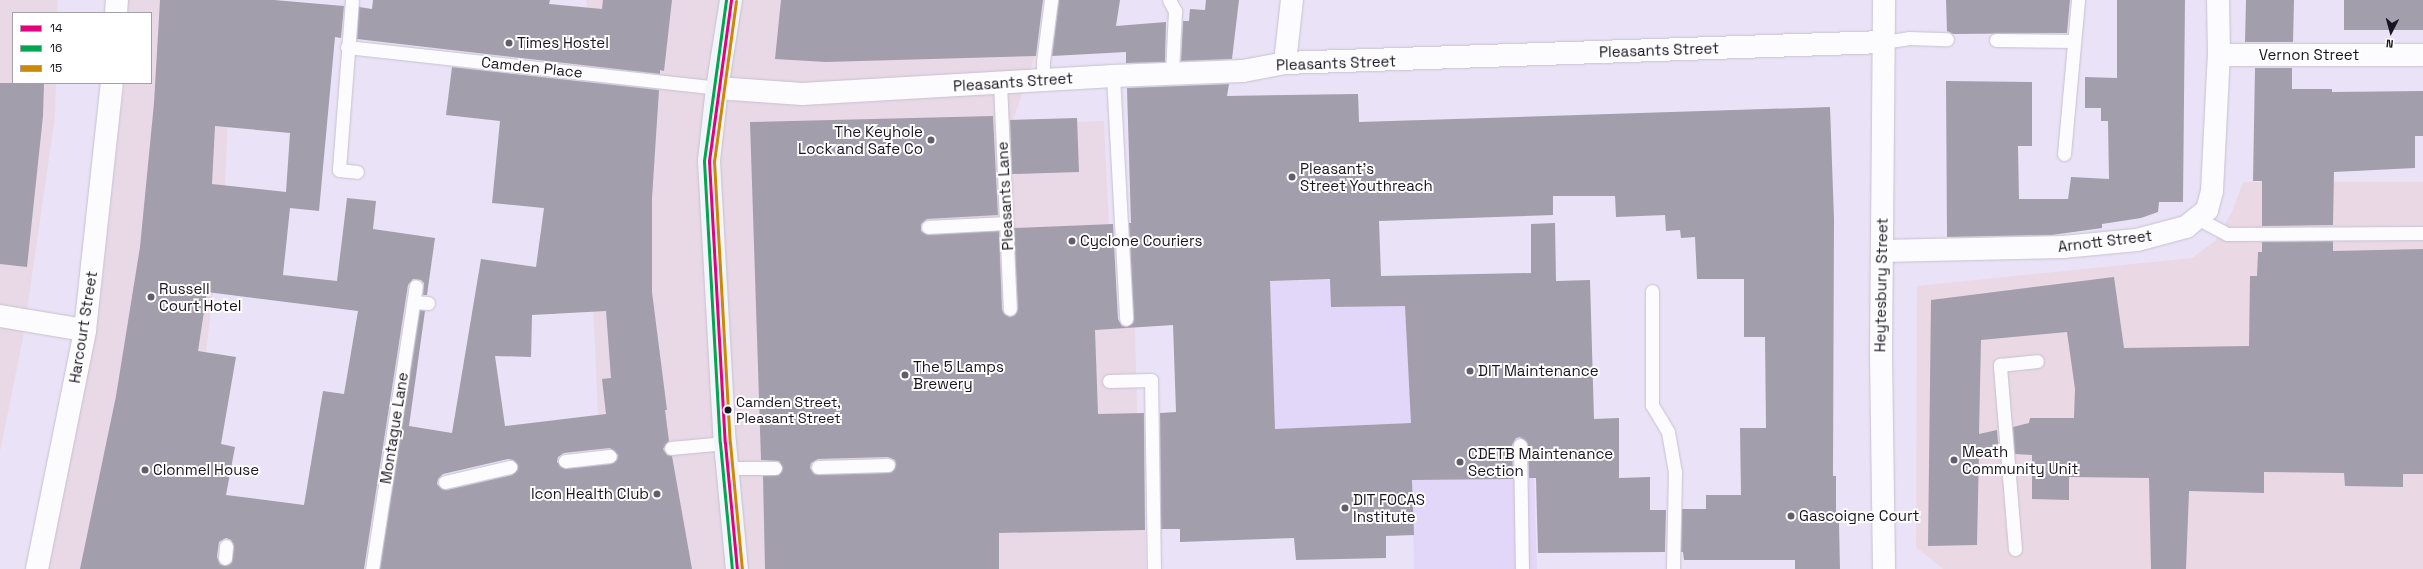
<!DOCTYPE html>
<html>
<head>
<meta charset="utf-8">
<style>
  body { margin:0 }
  #map { position:relative; width:2423px; height:569px; overflow:hidden; background:#eae3f7; font-family:"Space Grotesk",sans-serif }
  div>[style] { position:absolute }
  .commercial>* { inset:0; background:#e9d9e7 }
  .built>* { inset:0; background:#e2d7f8 }
  .medical>* { inset:0; background:#ead9e5 }
  .building>* { inset:0; background:#a29eac }
  .roads { filter:drop-shadow(0 0 1px #c6c1d1) drop-shadow(0 0 1px #c6c1d1) }
  .service>* { height:13px; margin:-6.5px; padding:0 6.5px; transform-origin:6.5px; border-radius:6.5px; background:#fcfbfe }
  .minor>* { height:22px; margin:-11px; padding:0 11px; transform-origin:11px; border-radius:11px; background:#fcfbfe }
  .tertiary>* { height:22px; margin:-11px; padding:0 11px; transform-origin:11px; border-radius:11px; background:#fcfbfe }
  .secondary>* { height:22px; margin:-11px; padding:0 11px; transform-origin:11px; border-radius:11px; background:#f2f6fa }
  .bus-1>* { height:3px; margin:-1.5px; padding:0 1.5px; transform-origin:1.5px; border-radius:1.5px; background:#e5007d }
  .bus-2>* { height:3px; margin:-1.5px; padding:0 1.5px; transform-origin:1.5px; border-radius:1.5px; background:#00a651 }
  .bus-3>* { height:3px; margin:-1.5px; padding:0 1.5px; transform-origin:1.5px; border-radius:1.5px; background:#ca8906 }
  .dots>* { width:11px; height:11px; translate:-50% -50%; box-sizing:border-box; border:2px solid #fff; border-radius:50% }
  span { translate:-50% -50%; white-space:nowrap; text-align:center; line-height:1.15; -webkit-text-stroke:4px #fff; paint-order:stroke }
  .bus-label { font-size:14px; color:#181420 }
  .left { translate:0 -50%; text-align:left }
  .poi-label { font-size:15px; color:#181420 }
  .right { translate:-100% -50%; text-align:right }
  .street-label { font-size:15px; color:#181420 }
  .legend { position:absolute; left:12px; top:12px; width:140px; height:72px; box-sizing:border-box; background:#fff; border:1px solid #a3a1a6; margin:0; padding:5px 7px; list-style:none; font-size:12px; color:#181420 }
  .legend li { display:flex; align-items:center; gap:8px; height:20px }
  .legend b { width:20px; border:1px solid #a3a1a6 }
  .north { position:absolute; left:2371px; top:12px; width:40px; height:40px; -webkit-text-stroke:3px #fff; paint-order:stroke; rotate:186deg; font-size:11px; font-weight:700; line-height:16px; text-align:center; color:#181420 }
  .north::after { content:''; display:block; margin:auto; width:14px; height:18px; background:#181420; clip-path:polygon(50% 0,100% 100%,50% 72%,0 100%) }
</style>
</head>
<body>
<div id="map">
  <div class="commercial">
    <div style="clip-path:polygon(0 0,58px 0,57px 13px,13px 13px,13px 83px,56px 83px,55px 117px,23px 338px,0 452px)"></div>
    <div style="clip-path:polygon(127px 0,233px 0,225px 186px,197px 433px,175px 553px,359px 565px,358px 569px,47px 569px,98px 318px,124px 83px,151px 83px,151px 13px,126px 13px)"></div>
    <div style="clip-path:polygon(586px 0,1043px 0,1035px 56px,1013px 121px,1077px 118px,1078px 122px,1104px 121px,1114px 327px,1135px 327px,1127px 94px,1221px 96px,1358px 94px,1365px 278px,1228px 283px,1229px 322px,1135px 327px,1140px 529px,1145px 530px,1146px 569px,605px 569px,582px 63px,535px 2px,587px 8px)"></div>
  </div>
  <div class="built">
    <div style="clip-path:polygon(1528px 273px,1537px 569px,1414px 569px,1411px 423px,1275px 429px,1227px 283px)"></div>
  </div>
  <div class="medical">
    <div style="clip-path:polygon(2243px 182px,2423px 182px,2423px 569px,1943px 569px,1916px 547px,1917px 286px,2192px 258px,2215px 241px,2232px 212px)"></div>
  </div>
  <div class="building">
    <div style="clip-path:polygon(evenodd,160px 0,274px 0,344px 6px,341px 38px,335px 37px,319px 211px,290px 208px,283px 275px,337px 281px,347px 198px,376px 201px,373px 229px,435px 238px,427px 295px,423px 295px,424px 283px,421px 280px,413px 279px,408px 285px,364px 569px,80px 569px,116px 396px,140px 247px,154px 103px,160px 0,215px 126px,290px 133px,286px 192px,212px 184px,215px 126px,160px 0,207px 292px,358px 311px,344px 394px,323px 391px,304px 505px,226px 495px,235px 447px,221px 444px,236px 357px,198px 351px,207px 292px,160px 0,226px 538px,231px 540px,234px 547px,232px 562px,225px 566px,220px 564px,217px 557px,219px 542px,226px 538px)"></div>
    <div style="clip-path:polygon(373px 0,550px 0,549px 4px,602px 9px,603px 0,672px 0,664px 71px,660px 70px,660px 74px,357px 39px,359px 7px,372px 9px)"></div>
    <div style="clip-path:polygon(781px 0,1043px 0,1036px 56px,826px 62px,775px 59px)"></div>
    <div style="clip-path:polygon(1059px 0,1120px 0,1116px 26px,1166px 22px,1165px 62px,1126px 63px,1126px 52px,1052px 56px)"></div>
    <div style="clip-path:polygon(1206px 0,1239px 0,1232px 59px,1181px 61px,1183px 21px,1189px 21px,1190px 9px,1205px 10px)"></div>
    <div style="clip-path:polygon(1946px 0,2070px 0,2067px 33px,1953px 34px,1947px 31px)"></div>
    <div style="clip-path:polygon(2117px 0,2185px 0,2183px 202px,2159px 202px,2158px 212px,2141px 218px,2102px 224px,2102px 228px,2052px 235px,1947px 237px,1946px 81px,2032px 82px,2032px 146px,2018px 146px,2019px 199px,2068px 199px,2071px 177px,2109px 179px,2108px 121px,2101px 121px,2101px 108px,2085px 108px,2085px 77px,2117px 78px)"></div>
    <div style="clip-path:polygon(2246px 0,2294px 0,2293px 42px,2245px 42px)"></div>
    <div style="clip-path:polygon(2344px 0,2423px 0,2423px 30px,2344px 30px)"></div>
    <div style="clip-path:polygon(evenodd,452px 67px,659px 90px,652px 198px,652px 292px,667px 410px,665px 410px,669px 441px,663px 449px,667px 455px,672px 456px,692px 569px,380px 569px,420px 310px,425px 311px,409px 426px,452px 433px,481px 259px,536px 267px,544px 208px,492px 203px,500px 121px,446px 115px,452px 67px,606px 311px,611px 378px,602px 379px,606px 414px,505px 426px,495px 356px,531px 357px,532px 315px,606px 311px,452px 67px,610px 448px,618px 455px,617px 460px,611px 464px,565px 469px,557px 462px,558px 457px,564px 453px,610px 448px,452px 67px,508px 459px,513px 460px,518px 465px,517px 470px,512px 475px,447px 490px,442px 489px,437px 484px,438px 479px,443px 474px,508px 459px)"></div>
    <div style="clip-path:polygon(2255px 68px,2292px 68px,2292px 89px,2332px 89px,2332px 92px,2423px 91px,2423px 136px,2415px 136px,2415px 168px,2334px 172px,2333px 225px,2262px 226px,2262px 181px,2253px 181px)"></div>
    <div style="clip-path:polygon(0 83px,44px 83px,43px 116px,27px 267px,0 264px)"></div>
    <div style="clip-path:polygon(evenodd,1229px 84px,1227px 96px,1358px 94px,1359px 122px,1830px 107px,1834px 219px,1833px 476px,1836px 476px,1836px 523px,1839px 523px,1840px 569px,1795px 569px,1795px 560px,1684px 560px,1683px 552px,1681px 552px,1682px 509px,1706px 509px,1706px 495px,1741px 495px,1740px 428px,1766px 428px,1765px 337px,1744px 337px,1744px 279px,1697px 279px,1695px 237px,1681px 238px,1680px 230px,1666px 231px,1665px 215px,1616px 217px,1615px 196px,1553px 196px,1553px 215px,1379px 221px,1381px 276px,1531px 273px,1531px 224px,1555px 223px,1556px 281px,1590px 280px,1594px 419px,1619px 418px,1619px 478px,1650px 477px,1650px 510px,1666px 510px,1665px 552px,1538px 553px,1536px 478px,1529px 478px,1528px 444px,1520px 437px,1516px 438px,1512px 445px,1513px 479px,1412px 480px,1414px 535px,1386px 536px,1386px 558px,1296px 560px,1294px 538px,1180px 542px,1180px 529px,1161px 529px,1160px 413px,1176px 412px,1173px 325px,1095px 330px,1098px 414px,1144px 413px,1145px 530px,999px 533px,999px 569px,765px 569px,763px 476px,779px 475px,783px 468px,779px 461px,761px 460px,750px 122px,993px 116px,998px 215px,927px 219px,921px 224px,921px 231px,928px 235px,999px 231px,1002px 309px,1004px 314px,1010px 317px,1015px 315px,1018px 309px,1014px 228px,1113px 224px,1118px 319px,1122px 326px,1127px 327px,1133px 323px,1134px 319px,1129px 223px,1131px 223px,1127px 88px,1229px 84px,1330px 279px,1331px 307px,1405px 306px,1411px 423px,1275px 429px,1270px 281px,1330px 279px,1229px 84px,888px 457px,895px 460px,896px 465px,892px 472px,888px 473px,818px 475px,814px 474px,810px 468px,811px 463px,818px 459px,888px 457px)"></div>
    <div style="clip-path:polygon(1077px 118px,1079px 172px,1012px 174px,1010px 120px)"></div>
    <div style="clip-path:polygon(2333px 241px,2333px 251px,2423px 249px,2423px 474px,2403px 474px,2403px 487px,2345px 486px,2344px 473px,2264px 472px,2264px 493px,2189px 491px,2186px 569px,2151px 569px,2149px 478px,2069px 477px,2069px 500px,2032px 499px,2032px 455px,2015px 454px,2013px 427px,2029px 423px,2030px 418px,2074px 418px,2075px 389px,2067px 332px,1981px 340px,1979px 434px,1997px 430px,1999px 453px,1979px 452px,1977px 545px,1928px 546px,1931px 300px,2114px 277px,2124px 348px,2249px 346px,2250px 276px,2257px 276px,2258px 252px,2262px 252px,2262px 242px)"></div>
  </div>
  <div class="roads">
    <div class="service">
      <div style="left:352px;top:0;width:170px;rotate:94.4deg"></div>
      <div style="left:339px;top:170px;width:18px;rotate:6deg"></div>
      <div style="left:1169px;top:0;width:13px;rotate:61deg"></div>
      <div style="left:1175px;top:11px;width:62px;rotate:92.8deg"></div>
      <div style="left:1996px;top:40px;width:78px;rotate:0.7deg"></div>
      <div style="left:1884px;top:42px;width:25px;rotate:-9deg"></div>
      <div style="left:1909px;top:38px;width:38px;rotate:2deg"></div>
      <div style="left:347px;top:47px;width:372px;rotate:6.3deg"></div>
      <div style="left:1113px;top:76px;width:243px;rotate:86.9deg"></div>
      <div style="left:1043px;top:80px;width:19px;rotate:-90deg"></div>
      <div style="left:1043px;top:61px;width:62px;rotate:-82.5deg"></div>
      <div style="left:1000px;top:83px;width:226px;rotate:87.5deg"></div>
      <div style="left:2064px;top:154px;width:155px;rotate:-84.8deg"></div>
      <div style="left:2197px;top:218px;width:34px;rotate:28deg"></div>
      <div style="left:2227px;top:234px;width:196px;rotate:-0.3deg"></div>
      <div style="left:928px;top:227px;width:78px;rotate:-2.9deg"></div>
      <div style="left:1652px;top:291px;width:114px;rotate:90deg"></div>
      <div style="left:1652px;top:405px;width:31px;rotate:59deg"></div>
      <div style="left:1668px;top:432px;width:41px;rotate:80.1deg"></div>
      <div style="left:1675px;top:472px;width:97px;rotate:91.2deg"></div>
      <div style="left:414px;top:302px;width:14px;rotate:4deg"></div>
      <div style="left:1109px;top:381px;width:42px;rotate:-1.4deg"></div>
      <div style="left:1151px;top:380px;width:189px;rotate:89.1deg"></div>
      <div style="left:1520px;top:445px;width:124px;rotate:89.1deg"></div>
      <div style="left:671px;top:448px;width:54px;rotate:-5.3deg"></div>
      <div style="left:565px;top:461px;width:45px;rotate:-6.3deg"></div>
      <div style="left:818px;top:467px;width:70px;rotate:-1.6deg"></div>
      <div style="left:726px;top:468px;width:49px"></div>
      <div style="left:445px;top:482px;width:67px;rotate:-13deg"></div>
      <div style="left:2015px;top:549px;width:185px;rotate:-94.7deg"></div>
      <div style="left:2000px;top:365px;width:37px;rotate:-6deg"></div>
      <div style="left:225px;top:558px;width:12px;rotate:-85deg"></div>
      <div style="left:372px;top:569px;width:286px;rotate:-81.2deg"></div>
    </div>
    <div class="minor">
      <div style="left:2219px;top:55px;width:204px"></div>
      <div style="left:1285px;top:63px;width:63px;rotate:-83.7deg"></div>
      <div style="left:717px;top:88px;width:85px;rotate:4deg"></div>
      <div style="left:802px;top:94px;width:312px;rotate:-3.3deg"></div>
      <div style="left:1113px;top:76px;width:130px;rotate:-2.2deg"></div>
      <div style="left:1243px;top:71px;width:43px;rotate:-10.8deg"></div>
      <div style="left:1285px;top:63px;width:599px;rotate:-2.01deg"></div>
      <div style="left:1882px;top:251px;width:181px;rotate:-1.3deg"></div>
      <div style="left:2063px;top:247px;width:74px;rotate:-5.4deg"></div>
      <div style="left:2137px;top:240px;width:51px;rotate:-14.9deg"></div>
      <div style="left:2186px;top:227px;width:27px;rotate:-39deg"></div>
      <div style="left:2207px;top:210px;width:20px;rotate:-75deg"></div>
      <div style="left:2212px;top:191px;width:136px;rotate:-87.1deg"></div>
      <div style="left:2219px;top:55px;width:55px;rotate:-91deg"></div>
      <div style="left:0;top:316px;width:86px;rotate:9.4deg"></div>
    </div>
    <div class="tertiary">
      <div style="left:116px;top:13px;width:13px;rotate:-86deg"></div>
      <div style="left:37px;top:569px;width:244px;rotate:-78.6deg"></div>
      <div style="left:85px;top:330px;width:248px;rotate:-83.8deg"></div>
      <div style="left:1884px;top:569px;width:218px;rotate:-90.8deg"></div>
      <div style="left:1881px;top:351px;width:351px;rotate:-89.5deg"></div>
    </div>
    <div class="secondary">
      <div style="left:731px;top:0;width:89px;rotate:99deg"></div>
      <div style="left:717px;top:88px;width:73px;rotate:96.3deg"></div>
      <div style="left:709px;top:161px;width:282px;rotate:86.8deg"></div>
      <div style="left:725px;top:443px;width:127px;rotate:84.6deg"></div>
    </div>
  </div>
  <div class="bus-1">
    <div style="left:731px;top:0;width:162px;rotate:97.8deg"></div>
    <div style="left:709px;top:161px;width:282px;rotate:86.8deg"></div>
    <div style="left:725px;top:443px;width:127px;rotate:84.6deg"></div>
  </div>
  <div class="bus-2">
    <div style="left:726px;top:0;width:162px;rotate:97.8deg"></div>
    <div style="left:704px;top:161px;width:282px;rotate:86.8deg"></div>
    <div style="left:720px;top:443px;width:127px;rotate:84.6deg"></div>
  </div>
  <div class="bus-3">
    <div style="left:736px;top:1px;width:162px;rotate:97.8deg"></div>
    <div style="left:714px;top:161px;width:282px;rotate:86.8deg"></div>
    <div style="left:730px;top:443px;width:127px;rotate:84.6deg"></div>
  </div>
  <div class="dots">
    <div style="left:509px;top:43px;background:#625c6b"></div>
    <div style="left:931px;top:140px;background:#625c6b"></div>
    <div style="left:1292px;top:177px;background:#625c6b"></div>
    <div style="left:1072px;top:241px;background:#625c6b"></div>
    <div style="left:151px;top:297px;background:#625c6b"></div>
    <div style="left:1470px;top:371px;background:#625c6b"></div>
    <div style="left:905px;top:375px;background:#625c6b"></div>
    <div style="left:728px;top:410px;background:#181420"></div>
    <div style="left:1954px;top:460px;background:#625c6b"></div>
    <div style="left:1460px;top:462px;background:#625c6b"></div>
    <div style="left:145px;top:470px;background:#625c6b"></div>
    <div style="left:657px;top:494px;background:#625c6b"></div>
    <div style="left:1345px;top:508px;background:#625c6b"></div>
    <div style="left:1791px;top:516px;background:#625c6b"></div>
  </div>
  <div class="bus-label">
    <span class="left" style="left:736px;top:410px">Camden Street,<br>Pleasant Street</span>
  </div>
  <div class="poi-label">
    <span class="left" style="left:517px;top:43px">Times Hostel</span>
    <span class="right" style="left:923px;top:140px">The Keyhole<br>Lock and Safe Co</span>
    <span class="left" style="left:1300px;top:177px">Pleasant’s<br>Street Youthreach</span>
    <span class="left" style="left:1080px;top:241px">Cyclone Couriers</span>
    <span class="left" style="left:159px;top:297px">Russell<br>Court Hotel</span>
    <span class="left" style="left:913px;top:375px">The 5 Lamps<br>Brewery</span>
    <span class="left" style="left:1478px;top:371px">DIT Maintenance</span>
    <span class="left" style="left:1962px;top:460px">Meath<br>Community Unit</span>
    <span class="left" style="left:1468px;top:462px">CDETB Maintenance<br>Section</span>
    <span class="left" style="left:153px;top:470px">Clonmel House</span>
    <span class="right" style="left:649px;top:494px">Icon Health Club</span>
    <span class="left" style="left:1353px;top:508px">DIT FOCAS<br>Institute</span>
    <span class="left" style="left:1799px;top:516px">Gascoigne Court</span>
  </div>
  <div class="street-label">
    <span style="left:1659px;top:50px;rotate:-2deg">Pleasants Street</span>
    <span style="left:2309px;top:55px">Vernon Street</span>
    <span style="left:1336px;top:63px;rotate:-2deg">Pleasants Street</span>
    <span style="left:532px;top:67px;rotate:6deg">Camden Place</span>
    <span style="left:1013px;top:82px;rotate:-4deg">Pleasants Street</span>
    <span style="left:1005px;top:196px;rotate:-93deg">Pleasants Lane</span>
    <span style="left:2105px;top:241px;rotate:-7deg">Arnott Street</span>
    <span style="left:1881px;top:285px;rotate:-89deg">Heytesbury Street</span>
    <span style="left:83px;top:327px;rotate:-81deg">Harcourt Street</span>
    <span style="left:394px;top:428px;rotate:-81deg">Montague Lane</span>
  </div>
  <ul class="legend">
  <li><b style="height:5px;background:#e5007d"></b>14</li>
  <li><b style="height:5px;background:#00a651"></b>16</li>
  <li><b style="height:5px;background:#ca8906"></b>15</li>
  </ul>
  <div class="north">N</div>
</div>
</body>
</html>
